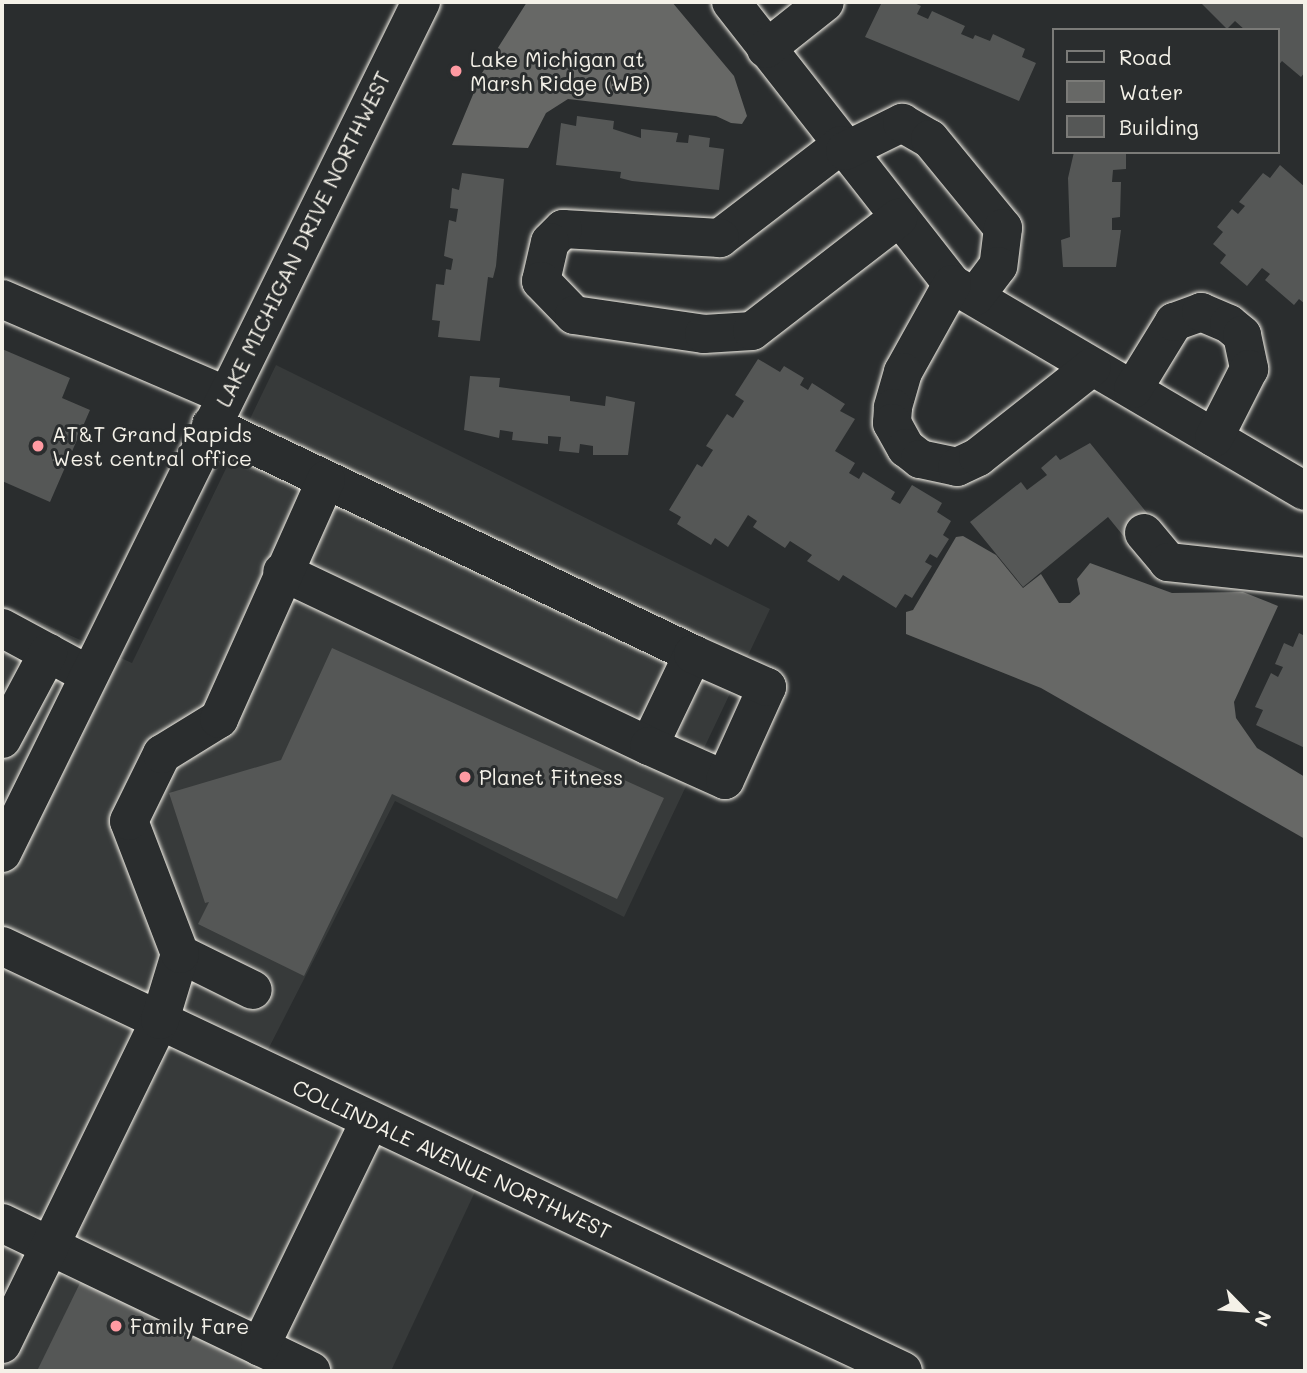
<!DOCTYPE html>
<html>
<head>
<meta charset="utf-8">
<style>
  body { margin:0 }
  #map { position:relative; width:1307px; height:1373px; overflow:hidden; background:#2a2d2e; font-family:Mali,sans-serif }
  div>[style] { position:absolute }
  .built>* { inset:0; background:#373a3a }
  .water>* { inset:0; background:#676866 }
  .building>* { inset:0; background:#555756 }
  .roads { filter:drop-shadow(0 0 2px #f4f1e8) drop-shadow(0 0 2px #f4f1e8) }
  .minor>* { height:38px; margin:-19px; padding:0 19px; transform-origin:19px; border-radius:19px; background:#2a2d2e }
  .highway>* { height:38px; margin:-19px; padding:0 19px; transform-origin:19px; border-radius:19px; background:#2a2d2e }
  .dots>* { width:19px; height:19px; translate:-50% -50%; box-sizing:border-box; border:4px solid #2a2d2e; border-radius:50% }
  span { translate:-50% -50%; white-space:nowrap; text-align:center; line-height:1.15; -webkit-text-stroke:6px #2a2d2e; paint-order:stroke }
  .poi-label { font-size:21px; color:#f4f1e8 }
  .left { translate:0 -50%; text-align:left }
  .street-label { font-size:21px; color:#f4f1e8 }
  .frame { position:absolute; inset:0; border:4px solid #f4f1e8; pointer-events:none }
  .legend { position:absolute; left:1052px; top:28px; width:228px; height:126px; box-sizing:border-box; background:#2a2d2e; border:2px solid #7b7b78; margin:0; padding:9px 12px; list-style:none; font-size:21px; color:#f4f1e8 }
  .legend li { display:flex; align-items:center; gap:14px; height:35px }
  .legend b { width:35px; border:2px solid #7b7b78 }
  .north { position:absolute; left:1209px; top:1275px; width:70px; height:70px; -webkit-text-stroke:5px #2a2d2e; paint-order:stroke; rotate:115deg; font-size:19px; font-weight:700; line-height:28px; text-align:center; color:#f4f1e8 }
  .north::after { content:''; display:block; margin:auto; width:24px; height:32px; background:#f4f1e8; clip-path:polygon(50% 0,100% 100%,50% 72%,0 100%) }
</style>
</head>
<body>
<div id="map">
  <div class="built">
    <div style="clip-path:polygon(276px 365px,770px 609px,624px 917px,395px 801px,255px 1075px,481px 1179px,391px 1371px,2px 1371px,2px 605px,132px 663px)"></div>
  </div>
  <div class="water">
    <div style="clip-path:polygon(527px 2px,672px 2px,734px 76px,747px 116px,742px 124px,731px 123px,716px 116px,568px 99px,546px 113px,528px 148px,452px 145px,482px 73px)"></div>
    <div style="clip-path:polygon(963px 536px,996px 555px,1023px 588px,1041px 574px,1059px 603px,1070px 603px,1080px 594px,1077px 579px,1090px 563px,1172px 593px,1243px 592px,1278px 606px,1234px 702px,1236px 718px,1257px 748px,1305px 777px,1305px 839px,1041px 688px,906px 634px,906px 612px,913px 610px,956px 537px)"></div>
  </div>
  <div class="building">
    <div style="clip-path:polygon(882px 2px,912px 2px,921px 6px,917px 14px,928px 19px,932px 11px,965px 26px,961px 34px,973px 39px,975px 35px,990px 41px,993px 34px,1025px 49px,1022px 57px,1036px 63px,1019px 101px,865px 37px)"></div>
    <div style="clip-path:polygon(1200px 2px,1305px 2px,1305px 72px,1301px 77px,1282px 61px,1277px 67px,1277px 30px,1245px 30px,1235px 21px,1227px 29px)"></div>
    <div style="clip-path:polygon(577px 116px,614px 121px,613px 129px,641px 138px,641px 129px,678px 133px,676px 142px,688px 143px,689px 135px,710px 138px,709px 147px,724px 149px,719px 190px,632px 181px,620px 178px,621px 172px,556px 165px,561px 123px,576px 126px)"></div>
    <div style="clip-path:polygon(1074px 152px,1126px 152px,1126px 169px,1113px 170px,1112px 182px,1121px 182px,1120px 217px,1112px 218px,1112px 230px,1121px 230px,1116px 267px,1063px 267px,1061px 240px,1070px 237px,1068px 178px)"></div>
    <div style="clip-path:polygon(1280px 165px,1305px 187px,1305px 304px,1299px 299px,1294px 305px,1265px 280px,1270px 274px,1262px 268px,1247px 286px,1220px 263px,1226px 255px,1213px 244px,1223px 232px,1217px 227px,1232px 209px,1238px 214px,1245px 206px,1239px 202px,1263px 173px,1270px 178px)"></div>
    <div style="clip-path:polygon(462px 173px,504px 179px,496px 266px,493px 278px,488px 277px,480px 341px,438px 337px,440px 321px,432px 320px,436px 284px,444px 285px,446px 269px,451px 270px,453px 259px,444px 256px,449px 220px,456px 222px,458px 209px,450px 208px,452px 188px,459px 190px)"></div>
    <div style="clip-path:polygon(2px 349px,70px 378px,62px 398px,90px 410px,50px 502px,2px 481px)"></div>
    <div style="clip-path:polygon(758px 359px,780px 372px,784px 366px,804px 378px,800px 385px,808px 390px,812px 383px,845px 404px,840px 411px,855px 419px,835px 451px,855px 463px,849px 473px,859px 479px,863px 472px,895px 492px,891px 499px,900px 504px,912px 485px,942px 503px,937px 512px,951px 521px,943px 535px,949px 539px,937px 558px,930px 554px,925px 562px,932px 566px,912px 598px,905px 594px,896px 608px,843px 575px,839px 581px,807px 561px,812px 555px,790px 541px,785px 548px,753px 527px,757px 521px,748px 515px,728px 547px,715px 538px,711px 545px,677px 524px,681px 517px,669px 510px,697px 464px,702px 467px,713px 450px,706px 446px,727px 414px,733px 418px,744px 401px,735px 395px)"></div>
    <div style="clip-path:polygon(470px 376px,500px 378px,499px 387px,570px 396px,570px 401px,605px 406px,606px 396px,635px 402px,628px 455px,593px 455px,593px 446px,580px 444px,579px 453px,559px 451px,561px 437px,548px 436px,548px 444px,512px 440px,513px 432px,500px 430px,499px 438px,464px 430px)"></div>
    <div style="clip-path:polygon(1090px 443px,1156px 524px,1130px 544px,1108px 517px,1023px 587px,970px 522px,1021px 482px,1027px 490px,1047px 475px,1041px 468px,1056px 455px,1060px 460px)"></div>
    <div style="clip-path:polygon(1299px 633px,1305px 636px,1305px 748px,1256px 725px,1263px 710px,1255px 707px,1271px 673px,1278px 677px,1283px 667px,1275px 664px,1284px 643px,1293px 647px)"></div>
    <div style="clip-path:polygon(332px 648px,664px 798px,617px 899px,392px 794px,304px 976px,198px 924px,209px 902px,205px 903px,169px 793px,281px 760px)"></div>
    <div style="clip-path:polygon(81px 1281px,267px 1371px,37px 1371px)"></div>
  </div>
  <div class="roads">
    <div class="minor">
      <div style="left:731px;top:2px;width:358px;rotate:51.9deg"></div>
      <div style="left:952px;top:284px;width:409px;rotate:30.4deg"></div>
      <div style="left:766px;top:49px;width:75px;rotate:-38.5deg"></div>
      <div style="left:841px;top:145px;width:153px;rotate:142.5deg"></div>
      <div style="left:720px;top:238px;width:157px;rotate:-176.7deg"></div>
      <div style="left:563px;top:229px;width:18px;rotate:135deg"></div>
      <div style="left:550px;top:242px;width:40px;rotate:103deg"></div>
      <div style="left:541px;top:281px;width:47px;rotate:45.9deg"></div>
      <div style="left:574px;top:315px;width:131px;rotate:8.3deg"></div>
      <div style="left:704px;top:334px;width:48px;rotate:-3.6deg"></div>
      <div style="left:752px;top:331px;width:185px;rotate:-37.7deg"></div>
      <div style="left:845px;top:151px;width:64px;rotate:-26.2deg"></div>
      <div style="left:902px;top:123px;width:32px;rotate:30deg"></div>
      <div style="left:930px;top:139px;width:115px;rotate:50.6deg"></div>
      <div style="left:1003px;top:228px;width:38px;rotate:97deg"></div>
      <div style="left:998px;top:266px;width:38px;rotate:127deg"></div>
      <div style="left:952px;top:284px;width:101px;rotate:119.1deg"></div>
      <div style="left:903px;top:372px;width:37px;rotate:106deg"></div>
      <div style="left:893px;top:408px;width:15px;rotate:94deg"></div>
      <div style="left:892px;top:423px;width:29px;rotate:61deg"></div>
      <div style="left:906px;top:448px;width:18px;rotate:38deg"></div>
      <div style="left:920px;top:459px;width:38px;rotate:12deg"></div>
      <div style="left:957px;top:467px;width:23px;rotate:-25deg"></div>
      <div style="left:978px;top:457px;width:145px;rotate:-38.3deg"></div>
      <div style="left:2px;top:299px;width:243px;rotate:23.3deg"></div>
      <div style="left:1133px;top:389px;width:79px;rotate:-58.5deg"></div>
      <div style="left:1174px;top:322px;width:29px;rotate:-20deg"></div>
      <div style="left:1201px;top:312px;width:30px;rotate:23deg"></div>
      <div style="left:1229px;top:324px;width:17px;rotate:40deg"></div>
      <div style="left:1242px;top:335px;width:35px;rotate:78deg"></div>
      <div style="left:1249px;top:369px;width:77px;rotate:116.9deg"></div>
      <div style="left:211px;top:425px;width:534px;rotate:25.41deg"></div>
      <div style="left:693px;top:654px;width:102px;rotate:115.6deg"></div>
      <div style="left:649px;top:746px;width:406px;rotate:-154.6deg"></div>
      <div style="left:1144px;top:533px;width:38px;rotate:50deg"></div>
      <div style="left:1168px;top:562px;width:138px;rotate:6.2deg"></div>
      <div style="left:2px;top:628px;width:99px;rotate:28.4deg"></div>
      <div style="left:2px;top:739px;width:98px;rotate:-61.9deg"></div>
      <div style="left:649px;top:746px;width:83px;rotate:24.1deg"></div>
      <div style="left:725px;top:780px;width:102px;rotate:-65.7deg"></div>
      <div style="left:767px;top:687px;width:81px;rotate:-156deg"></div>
      <div style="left:2px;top:946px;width:996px;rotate:25.25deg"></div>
      <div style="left:180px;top:954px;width:81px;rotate:26.3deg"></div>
      <div style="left:2px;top:1223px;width:343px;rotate:25.6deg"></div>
      <div style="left:2px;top:1344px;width:360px;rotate:-64deg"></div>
      <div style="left:160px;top:1020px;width:69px;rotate:-73.1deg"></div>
      <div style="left:180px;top:954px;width:142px;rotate:-111deg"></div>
      <div style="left:129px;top:821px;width:75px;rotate:-63.8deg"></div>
      <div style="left:162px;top:754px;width:67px;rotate:-31.6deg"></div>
      <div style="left:219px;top:719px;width:262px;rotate:-65.9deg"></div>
      <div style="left:260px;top:1347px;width:252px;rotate:-64.1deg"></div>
    </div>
    <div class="highway">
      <div style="left:2px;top:853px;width:949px;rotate:-63.79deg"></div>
    </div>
  </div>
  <div class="dots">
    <div style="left:456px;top:71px;background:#ff9aa2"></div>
    <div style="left:38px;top:446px;background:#ff9aa2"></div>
    <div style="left:465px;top:777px;background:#ff9aa2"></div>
    <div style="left:116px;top:1326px;background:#ff9aa2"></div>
  </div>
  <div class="poi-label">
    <span class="left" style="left:470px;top:71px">Lake Michigan at<br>Marsh Ridge (WB)</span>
    <span class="left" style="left:52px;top:446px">AT&amp;T Grand Rapids<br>West central office</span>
    <span class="left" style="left:479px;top:777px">Planet Fitness</span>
    <span class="left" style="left:130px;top:1326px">Family Fare</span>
  </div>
  <div class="street-label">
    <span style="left:303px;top:239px;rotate:-64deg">LAKE MICHIGAN DRIVE NORTHWEST</span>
    <span style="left:452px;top:1159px;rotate:25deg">COLLINDALE AVENUE NORTHWEST</span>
  </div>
  <div class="frame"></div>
  <ul class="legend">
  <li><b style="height:9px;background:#2a2d2e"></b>Road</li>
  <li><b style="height:19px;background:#676866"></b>Water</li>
  <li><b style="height:19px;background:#555756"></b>Building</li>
  </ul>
  <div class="north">N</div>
</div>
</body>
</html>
